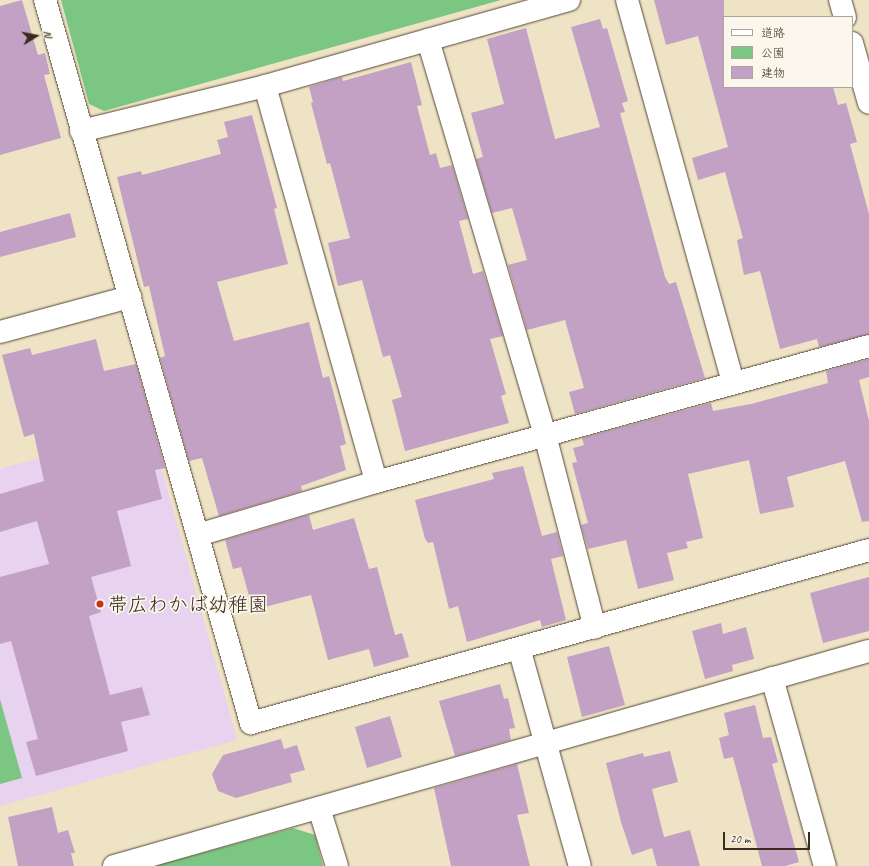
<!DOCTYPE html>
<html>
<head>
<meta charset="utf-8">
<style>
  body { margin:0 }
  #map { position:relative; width:869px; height:866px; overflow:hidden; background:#eee3c4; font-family:Caveat,"Klee One",sans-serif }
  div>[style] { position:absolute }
  .built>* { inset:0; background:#e7d2ef }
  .green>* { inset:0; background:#7cc683 }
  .building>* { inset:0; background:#c3a1c5 }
  .roads { filter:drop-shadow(0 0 1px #564637) drop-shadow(0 0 1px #564637) }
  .minor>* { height:22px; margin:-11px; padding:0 11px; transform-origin:11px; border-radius:11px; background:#fff }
  .dots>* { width:11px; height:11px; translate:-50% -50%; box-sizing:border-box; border:2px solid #fbf7ec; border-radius:50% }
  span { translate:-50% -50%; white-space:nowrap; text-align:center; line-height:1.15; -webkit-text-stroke:3.5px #fbf7ec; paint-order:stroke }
  .poi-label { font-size:20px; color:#3b2a1e }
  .left { translate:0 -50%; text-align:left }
  .legend { position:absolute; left:723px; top:16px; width:130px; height:72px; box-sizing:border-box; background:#fbf7ec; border:1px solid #aea59a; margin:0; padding:5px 7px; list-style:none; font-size:12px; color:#3b2a1e }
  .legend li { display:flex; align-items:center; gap:8px; height:20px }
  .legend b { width:20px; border:1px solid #aea59a }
  .north { position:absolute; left:16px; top:16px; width:40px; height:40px; -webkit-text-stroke:3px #fbf7ec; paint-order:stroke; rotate:80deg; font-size:11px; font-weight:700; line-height:16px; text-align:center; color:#3b2a1e }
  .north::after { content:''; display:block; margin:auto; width:14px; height:18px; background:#3b2a1e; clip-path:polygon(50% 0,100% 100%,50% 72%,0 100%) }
  .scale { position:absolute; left:723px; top:832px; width:87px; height:18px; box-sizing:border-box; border:2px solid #3b2a1e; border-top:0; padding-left:5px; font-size:12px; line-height:14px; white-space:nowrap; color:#3b2a1e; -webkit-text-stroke:3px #fbf7ec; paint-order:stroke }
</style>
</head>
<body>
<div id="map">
  <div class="built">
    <div style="clip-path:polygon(150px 427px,237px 740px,0 806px,0 469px)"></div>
  </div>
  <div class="green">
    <div style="clip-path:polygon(61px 0,501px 0,104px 111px,89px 104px)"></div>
    <div style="clip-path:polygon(0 699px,22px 778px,0 784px)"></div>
    <div style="clip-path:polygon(293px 828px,315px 835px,323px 866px,155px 866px)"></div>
  </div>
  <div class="building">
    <div style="clip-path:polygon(22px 0,38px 55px,45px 53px,50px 74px,44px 75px,61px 138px,0 155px,0 6px)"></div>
    <div style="clip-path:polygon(654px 0,724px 0,724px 87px,833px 87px,838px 105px,846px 103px,857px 142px,850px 144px,869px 214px,869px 334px,819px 347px,817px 339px,780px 349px,760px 271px,744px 275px,737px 240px,743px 238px,725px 172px,698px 180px,692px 158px,728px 147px,698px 36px,666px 45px)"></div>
    <div style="clip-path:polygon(600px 19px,603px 29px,607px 28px,628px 101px,622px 103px,625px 112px,620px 113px,665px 277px,669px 284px,676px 282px,705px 378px,575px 414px,569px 392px,584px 388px,565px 320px,527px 330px,508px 265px,527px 260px,512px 208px,492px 213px,476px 159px,483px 157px,471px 113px,504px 104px,487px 39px,526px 28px,555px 139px,600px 127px,571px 27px)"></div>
    <div style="clip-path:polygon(411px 62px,422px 105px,417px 106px,430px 155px,436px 153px,440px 168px,452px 165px,468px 219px,459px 221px,473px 274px,483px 271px,503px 336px,490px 339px,506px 394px,501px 396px,509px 423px,405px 451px,392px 400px,402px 397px,390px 355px,383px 357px,362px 280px,338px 286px,328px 243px,350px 238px,330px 163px,327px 164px,311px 103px,313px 102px,309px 87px,342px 77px,343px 81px)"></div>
    <div style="clip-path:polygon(252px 115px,277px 208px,274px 209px,288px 264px,217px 282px,234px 341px,309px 322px,323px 378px,329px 376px,339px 414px,346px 444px,340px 446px,346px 470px,301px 486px,302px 491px,219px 516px,202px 458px,189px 461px,160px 358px,165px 356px,149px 286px,144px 287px,117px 177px,141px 171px,142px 175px,221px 154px,217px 140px,228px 137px,224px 122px)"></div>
    <div style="clip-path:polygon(70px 213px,76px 237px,0 257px,0 232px)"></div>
    <div style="clip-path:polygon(96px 339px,104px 371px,136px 364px,165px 468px,155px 470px,162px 499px,117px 511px,131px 566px,91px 577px,101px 612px,89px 616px,110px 695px,142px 687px,150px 715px,121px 722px,128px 751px,36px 776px,26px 742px,38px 739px,11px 641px,0 644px,0 577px,49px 564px,37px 521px,0 532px,0 494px,44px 481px,34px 434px,24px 437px,2px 355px,30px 348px,32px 355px)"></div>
    <div style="clip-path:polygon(869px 359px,869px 377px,859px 380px,869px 421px,869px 521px,862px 522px,845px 461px,787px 477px,794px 507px,760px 514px,749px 460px,688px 474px,703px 538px,686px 542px,688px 548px,667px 553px,674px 580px,638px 589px,626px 540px,588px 549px,581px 525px,588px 523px,572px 463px,577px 462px,573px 448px,584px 445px,582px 438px,711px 403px,713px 411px,751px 404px,828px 383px,826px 371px)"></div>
    <div style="clip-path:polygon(523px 466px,542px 536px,557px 532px,563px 556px,551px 559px,566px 620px,542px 627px,540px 620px,467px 642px,458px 606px,449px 609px,433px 542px,428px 543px,425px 539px,415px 500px,494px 479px,492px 473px)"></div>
    <div style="clip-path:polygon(309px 515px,313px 530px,354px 518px,369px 569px,377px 567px,395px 635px,402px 633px,409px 657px,374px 667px,369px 649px,328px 660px,311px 595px,253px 610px,241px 567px,233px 569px,225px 540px)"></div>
    <div style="clip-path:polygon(869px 577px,869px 631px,823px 643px,810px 593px)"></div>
    <div style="clip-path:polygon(721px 623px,723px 634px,746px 627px,754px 659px,732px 665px,733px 671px,705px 679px,692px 631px)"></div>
    <div style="clip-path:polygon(609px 646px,625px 705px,582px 717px,567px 657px)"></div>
    <div style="clip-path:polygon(500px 684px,504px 699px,508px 698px,515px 728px,509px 729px,511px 740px,455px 756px,439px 701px)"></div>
    <div style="clip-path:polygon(755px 705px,763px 738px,771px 737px,778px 762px,772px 764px,799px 862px,785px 866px,762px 866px,733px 757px,724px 759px,719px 738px,729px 735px,724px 713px)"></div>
    <div style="clip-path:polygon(390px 716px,402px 757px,367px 768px,355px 727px)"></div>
    <div style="clip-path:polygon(281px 739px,284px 749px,297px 745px,305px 770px,290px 774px,292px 782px,236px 798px,218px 791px,212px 774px,223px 755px)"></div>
    <div style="clip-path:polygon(670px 751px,678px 782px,652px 789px,664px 837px,690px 830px,700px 866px,657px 866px,652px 848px,632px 855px,621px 822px,606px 763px,643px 753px,644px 757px)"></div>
    <div style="clip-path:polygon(517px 764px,529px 813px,517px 815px,530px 866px,451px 866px,434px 788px)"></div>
    <div style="clip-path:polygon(52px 807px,58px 833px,68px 830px,75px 853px,71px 853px,74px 866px,18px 866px,8px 817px)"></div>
  </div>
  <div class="roads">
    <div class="minor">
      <div style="left:45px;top:0;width:752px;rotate:74.1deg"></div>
      <div style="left:251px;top:723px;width:642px;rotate:-15.64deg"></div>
      <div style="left:627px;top:0;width:396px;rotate:74.5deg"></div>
      <div style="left:840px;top:0;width:18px;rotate:74deg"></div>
      <div style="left:428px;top:40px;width:412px;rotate:73.5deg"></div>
      <div style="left:545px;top:435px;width:199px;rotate:75.5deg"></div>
      <div style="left:852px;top:43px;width:62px;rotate:74.2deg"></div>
      <div style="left:265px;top:86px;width:411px;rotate:74.3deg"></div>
      <div style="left:81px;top:131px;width:189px;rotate:-13.7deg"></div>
      <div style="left:265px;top:86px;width:316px;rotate:-15.8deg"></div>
      <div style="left:0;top:332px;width:135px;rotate:-15.1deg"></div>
      <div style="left:198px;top:535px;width:186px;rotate:-16.6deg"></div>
      <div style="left:376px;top:482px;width:511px;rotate:-15.42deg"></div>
      <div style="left:519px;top:648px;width:226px;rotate:74.4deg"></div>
      <div style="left:772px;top:678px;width:195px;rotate:74.3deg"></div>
      <div style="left:319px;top:808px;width:61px;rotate:72.8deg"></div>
      <div style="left:114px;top:866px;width:785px;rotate:-15.9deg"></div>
    </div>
  </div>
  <div class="dots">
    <div style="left:100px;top:604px;background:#c8321e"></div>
  </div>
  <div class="poi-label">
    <span class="left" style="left:108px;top:604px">帯広わかば幼稚園</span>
  </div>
  <ul class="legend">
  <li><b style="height:5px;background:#fff"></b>道路</li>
  <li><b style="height:11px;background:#7cc683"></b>公園</li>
  <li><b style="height:11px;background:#c3a1c5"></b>建物</li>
  </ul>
  <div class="north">N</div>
  <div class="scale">20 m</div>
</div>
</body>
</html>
